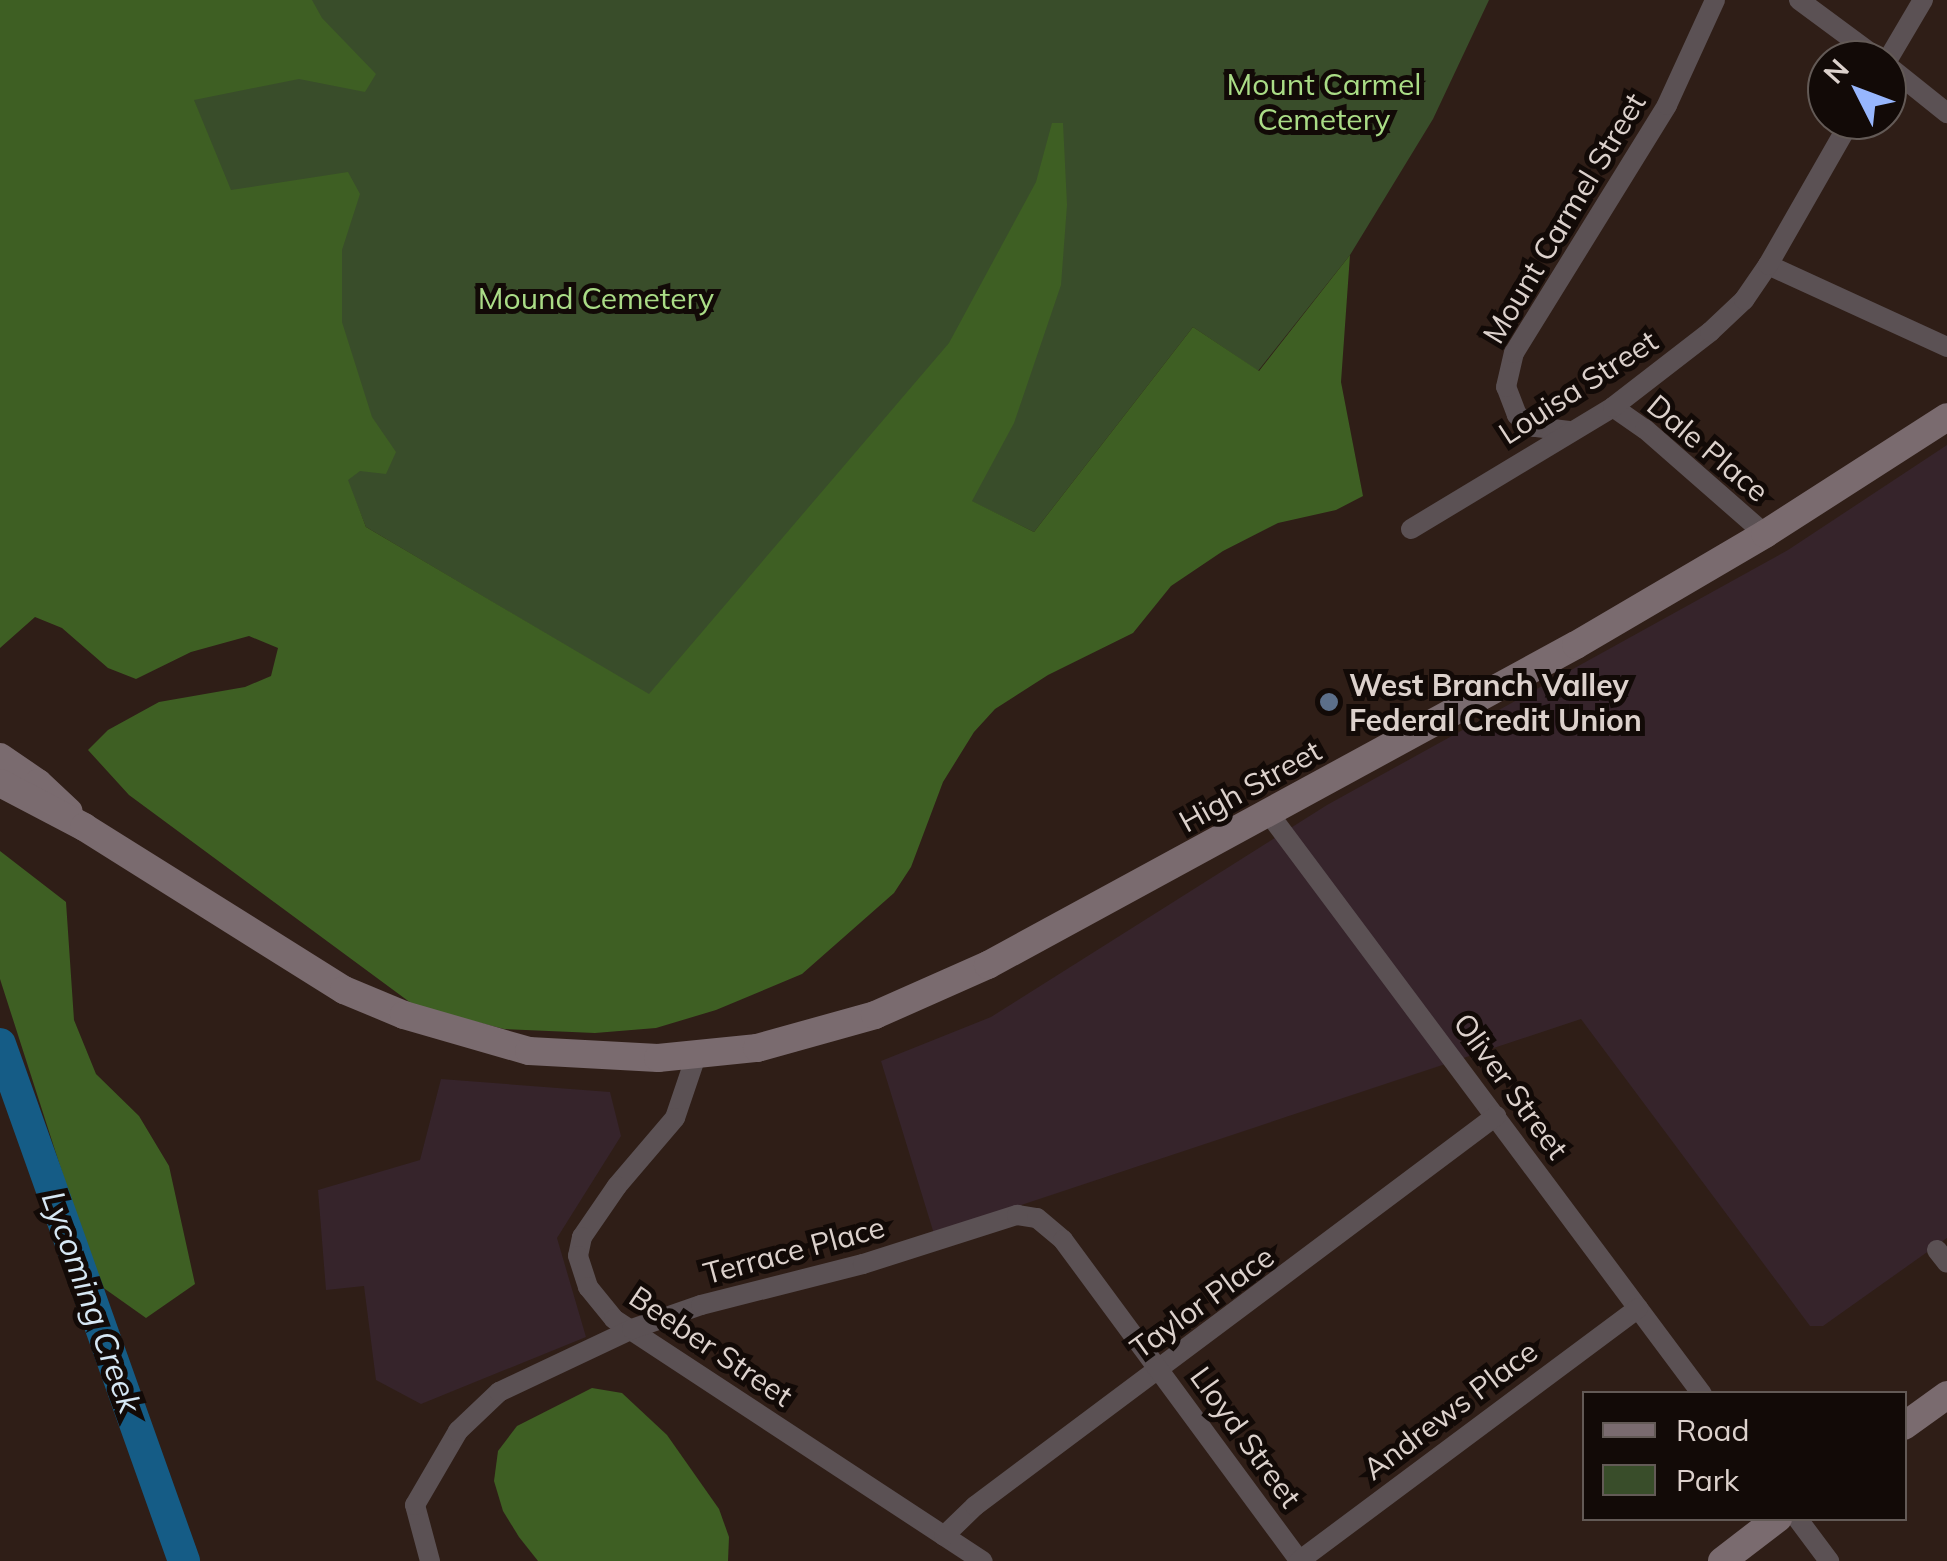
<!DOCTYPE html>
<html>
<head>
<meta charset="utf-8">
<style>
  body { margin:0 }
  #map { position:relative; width:1947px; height:1561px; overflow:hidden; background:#2f1e17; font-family:Mulish,sans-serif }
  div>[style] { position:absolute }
  .industrial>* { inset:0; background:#36242b }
  .green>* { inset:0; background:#394d2a }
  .forest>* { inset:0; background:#3e5f23 }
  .river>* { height:32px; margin:-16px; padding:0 16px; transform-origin:16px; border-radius:16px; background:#155c86 }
  .street>* { height:20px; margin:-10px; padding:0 10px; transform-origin:10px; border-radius:10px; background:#5b5154 }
  .secondary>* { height:28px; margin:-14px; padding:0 14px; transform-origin:14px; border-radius:14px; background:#7a6b6f }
  .dots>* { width:28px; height:28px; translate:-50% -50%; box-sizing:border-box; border:5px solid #120a07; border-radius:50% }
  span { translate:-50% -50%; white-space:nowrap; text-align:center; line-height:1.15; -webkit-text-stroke:10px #120a07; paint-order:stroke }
  .park-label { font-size:30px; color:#aadc86 }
  .street-label { font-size:30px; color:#dcd1cc }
  .poi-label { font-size:30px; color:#dcd1cc; font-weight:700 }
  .left { translate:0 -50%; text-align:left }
  .water-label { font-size:32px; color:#d6e7f4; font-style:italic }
  .legend { position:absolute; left:1582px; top:1391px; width:325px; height:130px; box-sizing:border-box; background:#120a07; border:2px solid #635a56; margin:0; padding:12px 18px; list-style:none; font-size:30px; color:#dcd1cc }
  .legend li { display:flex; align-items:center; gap:20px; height:50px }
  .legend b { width:50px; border:2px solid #635a56 }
  .north { position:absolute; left:1807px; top:40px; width:100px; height:100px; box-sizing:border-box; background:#120a07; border:2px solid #635a56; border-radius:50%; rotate:312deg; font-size:28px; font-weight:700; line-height:40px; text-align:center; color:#dcd1cc }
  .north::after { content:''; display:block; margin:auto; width:35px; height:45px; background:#97b6fd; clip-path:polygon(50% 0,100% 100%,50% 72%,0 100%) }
</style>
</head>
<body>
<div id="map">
  <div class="industrial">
    <div style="clip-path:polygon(1947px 445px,1947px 1238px,1823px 1326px,1810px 1326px,1581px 1019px,934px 1234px,881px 1061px,991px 1017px,1327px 805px,1788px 550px)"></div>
    <div style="clip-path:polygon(441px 1079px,610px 1092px,621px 1136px,557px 1238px,586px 1337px,421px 1404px,376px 1380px,364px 1286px,326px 1290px,318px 1190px,420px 1160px)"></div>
  </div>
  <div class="green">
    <div style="clip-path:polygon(153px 0,1489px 0,1433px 119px,1350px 255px,1258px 371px,1193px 327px,1034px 532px,863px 448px,649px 695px,366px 527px)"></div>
  </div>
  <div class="forest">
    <div style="clip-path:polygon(0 0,312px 0,322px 18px,376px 74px,365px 92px,299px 79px,194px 100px,231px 190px,348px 172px,360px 194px,342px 250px,342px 322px,372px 417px,396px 452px,386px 474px,360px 471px,348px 480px,366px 527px,649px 694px,949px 343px,1036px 182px,1052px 123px,1063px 123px,1067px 205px,1061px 285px,1014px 423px,972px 501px,1034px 532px,1193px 327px,1259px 371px,1350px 255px,1341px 382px,1363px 496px,1336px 510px,1278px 523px,1223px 551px,1171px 586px,1133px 633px,1048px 675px,995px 709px,974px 732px,943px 782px,911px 867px,894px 893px,802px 974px,716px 1010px,656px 1028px,595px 1033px,504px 1029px,415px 1006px,129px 795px,88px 750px,108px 730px,159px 702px,245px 687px,271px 676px,278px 648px,249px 636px,191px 652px,136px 679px,108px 668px,62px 628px,35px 617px,0 648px)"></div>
    <div style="clip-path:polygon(0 851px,66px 902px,74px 1020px,96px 1074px,139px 1116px,169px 1166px,195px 1284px,146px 1318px,98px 1284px,0 979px)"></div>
    <div style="clip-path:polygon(592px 1388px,622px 1393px,667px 1435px,719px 1509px,729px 1537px,728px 1561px,538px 1561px,519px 1537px,503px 1511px,494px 1481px,498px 1451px,517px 1426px)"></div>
  </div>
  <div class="river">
    <div style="left:0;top:1044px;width:549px;rotate:70.41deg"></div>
  </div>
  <div class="street">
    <div style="left:1799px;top:0;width:101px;rotate:36.5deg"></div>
    <div style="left:1887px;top:61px;width:71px;rotate:-59.5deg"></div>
    <div style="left:1887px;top:65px;width:77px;rotate:38.7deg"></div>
    <div style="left:1768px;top:265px;width:197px;rotate:24.6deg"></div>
    <div style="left:1613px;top:407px;width:39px;rotate:35deg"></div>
    <div style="left:1645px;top:429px;width:159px;rotate:41.2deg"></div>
    <div style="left:1569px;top:431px;width:35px;rotate:-173deg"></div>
    <div style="left:1534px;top:427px;width:21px;rotate:-145deg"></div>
    <div style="left:1517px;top:415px;width:30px;rotate:-111deg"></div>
    <div style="left:1506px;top:387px;width:35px;rotate:-77deg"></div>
    <div style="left:1514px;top:353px;width:291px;rotate:-58.3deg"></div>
    <div style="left:1667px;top:105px;width:115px;rotate:-65.4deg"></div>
    <div style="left:1411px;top:529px;width:236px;rotate:-31.1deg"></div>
    <div style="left:1613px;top:407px;width:123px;rotate:-37.7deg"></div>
    <div style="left:1710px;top:332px;width:47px;rotate:-43.3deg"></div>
    <div style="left:1744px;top:300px;width:42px;rotate:-55.6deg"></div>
    <div style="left:1768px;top:265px;width:167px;rotate:-60.2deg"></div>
    <div style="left:1270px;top:815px;width:722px;rotate:53.27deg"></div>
    <div style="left:696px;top:1056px;width:65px;rotate:108.7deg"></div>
    <div style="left:675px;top:1118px;width:89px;rotate:130.5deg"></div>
    <div style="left:617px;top:1186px;width:62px;rotate:124.5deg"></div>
    <div style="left:582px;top:1237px;width:19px;rotate:102deg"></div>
    <div style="left:578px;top:1256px;width:33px;rotate:72deg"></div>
    <div style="left:588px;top:1287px;width:41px;rotate:50.9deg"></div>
    <div style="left:614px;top:1319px;width:441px;rotate:33.3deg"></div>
    <div style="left:1937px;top:1250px;width:16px;rotate:52deg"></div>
    <div style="left:1797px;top:1518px;width:54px;rotate:53.3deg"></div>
    <div style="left:944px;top:1536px;width:43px;rotate:-44.1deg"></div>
    <div style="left:975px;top:1506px;width:651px;rotate:-36.82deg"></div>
    <div style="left:430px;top:1561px;width:58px;rotate:-105deg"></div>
    <div style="left:415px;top:1505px;width:86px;rotate:-59.8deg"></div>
    <div style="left:458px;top:1431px;width:57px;rotate:-43.6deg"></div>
    <div style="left:499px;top:1392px;width:147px;rotate:-25.3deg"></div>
    <div style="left:632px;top:1329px;width:73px;rotate:-19.2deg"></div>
    <div style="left:701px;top:1305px;width:167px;rotate:-14.2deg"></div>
    <div style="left:863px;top:1264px;width:162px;rotate:-17.7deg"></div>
    <div style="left:1017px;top:1215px;width:20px;rotate:9deg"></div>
    <div style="left:1037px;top:1218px;width:34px;rotate:40deg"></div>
    <div style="left:1063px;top:1240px;width:399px;rotate:53.6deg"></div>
    <div style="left:1299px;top:1561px;width:423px;rotate:-36.7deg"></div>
  </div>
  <div class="secondary">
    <div style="left:0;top:757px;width:46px;rotate:34.4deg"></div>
    <div style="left:38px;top:783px;width:42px;rotate:43.1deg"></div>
    <div style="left:0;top:783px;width:95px;rotate:27.6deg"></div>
    <div style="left:84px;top:827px;width:307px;rotate:32.1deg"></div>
    <div style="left:344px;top:990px;width:65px;rotate:22.6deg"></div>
    <div style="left:404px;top:1015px;width:130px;rotate:16.1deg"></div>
    <div style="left:529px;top:1051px;width:129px;rotate:3.1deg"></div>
    <div style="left:658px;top:1058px;width:100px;rotate:-5.8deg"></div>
    <div style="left:757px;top:1048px;width:123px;rotate:-15.6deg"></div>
    <div style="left:875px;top:1015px;width:124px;rotate:-23.9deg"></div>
    <div style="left:988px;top:965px;width:669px;rotate:-28.56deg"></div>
    <div style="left:1576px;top:645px;width:219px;rotate:-30.4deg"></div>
    <div style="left:1765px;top:534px;width:216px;rotate:-32.7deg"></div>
    <div style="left:1904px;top:1426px;width:53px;rotate:-35.8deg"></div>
    <div style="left:1722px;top:1561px;width:71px;rotate:-37.5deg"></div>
  </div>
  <div class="dots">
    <div style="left:1329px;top:702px;background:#5c6f8a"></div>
  </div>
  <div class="park-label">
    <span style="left:1324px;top:101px">Mount Carmel<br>Cemetery</span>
    <span style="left:596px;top:298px">Mound Cemetery</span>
  </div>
  <div class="street-label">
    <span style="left:1564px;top:218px;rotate:-59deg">Mount Carmel Street</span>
    <span style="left:1578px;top:387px;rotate:-33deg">Louisa Street</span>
    <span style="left:1708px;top:448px;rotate:40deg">Dale Place</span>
    <span style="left:1250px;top:786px;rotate:-29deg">High Street</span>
    <span style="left:1511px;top:1086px;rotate:54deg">Oliver Street</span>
    <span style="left:794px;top:1250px;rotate:-15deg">Terrace Place</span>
    <span style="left:1202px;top:1302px;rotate:-36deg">Taylor Place</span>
    <span style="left:711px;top:1346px;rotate:34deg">Beeber Street</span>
    <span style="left:1450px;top:1410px;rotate:-37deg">Andrews Place</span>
    <span style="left:1246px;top:1437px;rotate:54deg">Lloyd Street</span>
  </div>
  <div class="poi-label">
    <span class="left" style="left:1349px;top:702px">West Branch Valley<br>Federal Credit Union</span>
  </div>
  <div class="water-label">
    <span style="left:92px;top:1302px;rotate:70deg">Lycoming Creek</span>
  </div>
  <ul class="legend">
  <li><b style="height:12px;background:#7a6b6f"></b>Road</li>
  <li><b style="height:28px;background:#394d2a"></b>Park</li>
  </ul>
  <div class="north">N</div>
</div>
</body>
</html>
